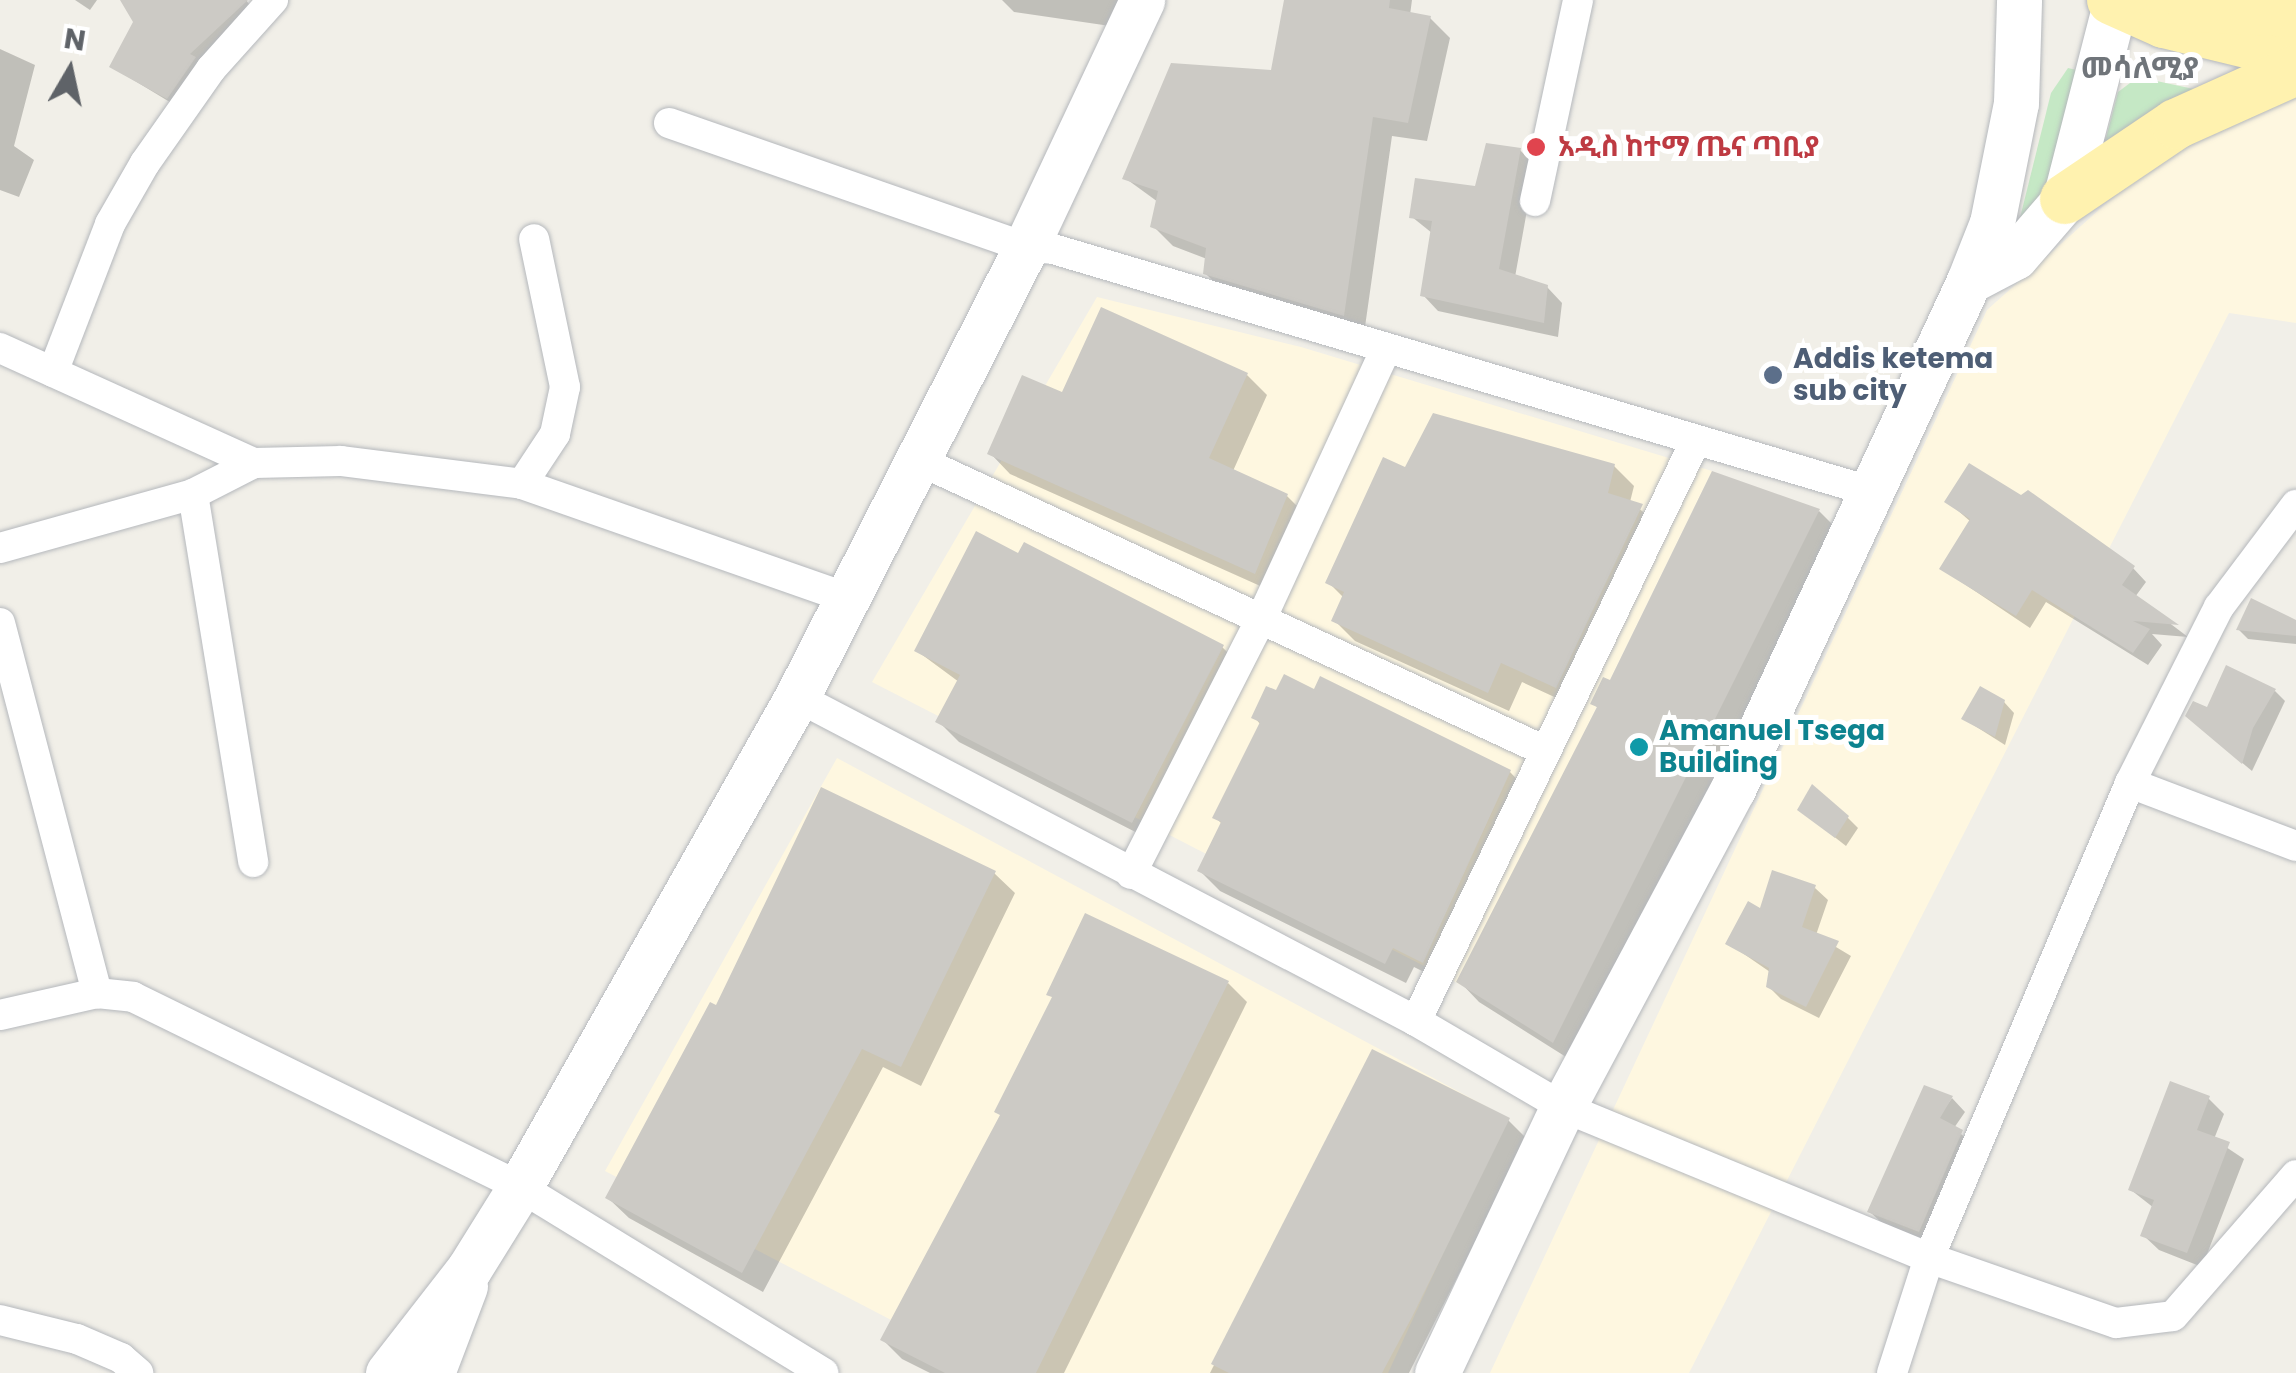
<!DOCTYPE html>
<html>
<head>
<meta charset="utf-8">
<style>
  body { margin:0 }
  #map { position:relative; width:2296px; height:1373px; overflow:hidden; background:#f1efe8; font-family:Poppins,"Noto Sans Ethiopic",sans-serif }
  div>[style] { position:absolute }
  .commercial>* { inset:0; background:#fef7e0 }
  .green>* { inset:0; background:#c5e8c5 }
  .shadow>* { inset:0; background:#0003 }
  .building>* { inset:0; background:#cccac5 }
  .roads { filter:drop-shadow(0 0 2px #b5b8bc) drop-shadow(0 0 2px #b5b8bc) }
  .street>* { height:30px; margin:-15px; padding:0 15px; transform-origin:15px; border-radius:15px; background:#fff }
  .secondary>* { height:45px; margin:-22.5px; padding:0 22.5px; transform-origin:22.5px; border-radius:22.5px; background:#fff }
  .primary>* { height:50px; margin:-25px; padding:0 25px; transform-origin:25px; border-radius:25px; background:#fff2af }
  .dots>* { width:28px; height:28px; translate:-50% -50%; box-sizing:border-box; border:5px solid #fff; border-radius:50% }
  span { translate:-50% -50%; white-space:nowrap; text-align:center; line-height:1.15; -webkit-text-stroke:10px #fff; paint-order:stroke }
  .health-label { font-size:28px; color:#be3a42; font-weight:700 }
  .left { translate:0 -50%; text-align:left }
  .service-label { font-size:28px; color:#4e5e75; font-weight:700 }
  .culture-label { font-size:28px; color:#0d838f; font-weight:700 }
  .neighbourhood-label { font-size:30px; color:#70757a; font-weight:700 }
  .north { position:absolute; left:20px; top:20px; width:100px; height:100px; -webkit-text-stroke:8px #fff; paint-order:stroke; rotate:9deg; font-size:28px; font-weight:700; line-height:40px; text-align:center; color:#5f6368 }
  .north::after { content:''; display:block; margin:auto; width:35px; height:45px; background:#5f6368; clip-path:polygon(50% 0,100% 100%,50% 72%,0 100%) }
</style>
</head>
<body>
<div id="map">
  <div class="commercial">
    <div style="clip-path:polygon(2296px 83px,2296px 323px,2229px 313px,1689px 1373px,1490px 1373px,1987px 310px,2157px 158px)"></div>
    <div style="clip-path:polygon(1097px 297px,1301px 347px,1712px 471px,1461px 985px,872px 682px)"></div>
    <div style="clip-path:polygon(837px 758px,1506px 1117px,1388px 1373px,993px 1373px,605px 1171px)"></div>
  </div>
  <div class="green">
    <div style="clip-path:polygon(2068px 68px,2085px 72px,2083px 122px,2015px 238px,2051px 93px)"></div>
    <div style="clip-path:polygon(2138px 77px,2226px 96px,2100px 161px,2118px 92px)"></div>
  </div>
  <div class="shadow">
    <div style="clip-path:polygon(75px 0,97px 0,90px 10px)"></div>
    <div style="clip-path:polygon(123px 0,246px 0,255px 12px,178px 107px,112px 67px,136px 22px)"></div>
    <div style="clip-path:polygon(1002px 0,1126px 0,1117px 27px,1014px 12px)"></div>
    <div style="clip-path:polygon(1286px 0,1412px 0,1410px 15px,1430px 18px,1450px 38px,1427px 141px,1392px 136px,1364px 334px,1225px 293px,1205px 273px,1207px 259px,1173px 246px,1153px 226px,1158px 202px,1125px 178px,1273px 73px)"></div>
    <div style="clip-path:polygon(0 49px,35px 65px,14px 146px,34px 160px,19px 197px,0 190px)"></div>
    <div style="clip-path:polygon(1520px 150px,1535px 166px,1515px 277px,1547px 287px,1562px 303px,1558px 337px,1438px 311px,1423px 295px,1432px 233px,1412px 217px,1477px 189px)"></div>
    <div style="clip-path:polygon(1247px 375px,1267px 395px,1233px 471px,1287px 496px,1307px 516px,1276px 593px,1010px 474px,990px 453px,1063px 395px)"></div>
    <div style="clip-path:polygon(1614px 466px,1634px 486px,1630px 502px,1662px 526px,1576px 707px,1522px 682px,1509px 711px,1355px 641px,1334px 620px,1344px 598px,1328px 582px,1406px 470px)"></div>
    <div style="clip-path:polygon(1948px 502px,2133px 568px,2146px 582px,2135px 597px,2188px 637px,2152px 634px,2162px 645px,2148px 665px,2046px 602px,2030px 628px,1942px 569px,1971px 522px)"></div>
    <div style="clip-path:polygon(1819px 511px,1839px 531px,1574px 1062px,1479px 1002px,1459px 981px,1599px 709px,1593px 703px)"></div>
    <div style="clip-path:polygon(2296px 624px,2296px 644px,2248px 639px,2239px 630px)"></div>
    <div style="clip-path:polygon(1222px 647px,1243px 667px,1153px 841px,959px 742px,938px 721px,959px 682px,917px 651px)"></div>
    <div style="clip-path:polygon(2275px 691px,2285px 701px,2252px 771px,2198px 726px,2208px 711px)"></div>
    <div style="clip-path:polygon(2004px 702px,2014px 713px,2005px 745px,1964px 719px)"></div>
    <div style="clip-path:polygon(1254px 717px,1510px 772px,1530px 793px,1444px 982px,1414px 967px,1406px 983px,1220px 891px,1200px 871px,1223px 825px,1215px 817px,1261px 725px)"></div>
    <div style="clip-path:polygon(1800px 810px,1848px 818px,1858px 828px,1846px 846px)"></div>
    <div style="clip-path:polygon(994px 873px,1015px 893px,921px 1086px,883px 1067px,763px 1292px,629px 1218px,608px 1198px,717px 1008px)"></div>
    <div style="clip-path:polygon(1815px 888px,1828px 900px,1816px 935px,1851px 956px,1819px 1018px,1781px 999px,1768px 986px,1770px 972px,1728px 943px)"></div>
    <div style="clip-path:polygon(1228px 983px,1247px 1002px,1064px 1373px,930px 1373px,902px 1359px,883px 1340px)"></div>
    <div style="clip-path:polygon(1373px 1052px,1508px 1120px,1527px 1139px,1409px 1373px,1210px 1373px)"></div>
    <div style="clip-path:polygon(1952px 1098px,1965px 1112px,1954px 1128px,1975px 1146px,1932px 1243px,1884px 1225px,1870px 1212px)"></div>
    <div style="clip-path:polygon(2208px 1098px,2224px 1114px,2214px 1139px,2244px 1159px,2202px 1267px,2159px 1250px,2143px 1235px,2154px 1208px,2131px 1190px)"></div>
  </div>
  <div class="building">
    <div style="clip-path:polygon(120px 0,248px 0,190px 54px,196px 57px,167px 99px,109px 67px,133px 22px)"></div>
    <div style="clip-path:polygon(1284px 0,1390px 0,1389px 8px,1431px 16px,1408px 123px,1373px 117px,1344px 316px,1203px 274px,1206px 248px,1150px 227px,1158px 191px,1122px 179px,1171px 63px,1271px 70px)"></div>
    <div style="clip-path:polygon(1486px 143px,1521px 148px,1499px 269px,1548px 285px,1544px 323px,1420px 296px,1432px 221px,1409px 218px,1415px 178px,1475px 186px)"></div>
    <div style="clip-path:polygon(1101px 307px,1248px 373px,1209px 458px,1288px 494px,1255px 574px,987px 454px,1022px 375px,1062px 392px)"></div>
    <div style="clip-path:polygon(1433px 413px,1615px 464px,1608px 493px,1643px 504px,1556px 688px,1501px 663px,1488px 693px,1331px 621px,1344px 592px,1325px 583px,1383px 457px,1405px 467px)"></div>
    <div style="clip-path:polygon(1969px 463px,2021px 495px,2028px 490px,2135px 566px,2122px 585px,2179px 625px,2133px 621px,2150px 629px,2133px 653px,2032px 590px,2016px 616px,1939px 569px,1970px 519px,1944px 502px)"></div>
    <div style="clip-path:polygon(1712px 471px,1820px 509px,1553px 1043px,1456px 982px,1597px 707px,1590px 704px,1603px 677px,1610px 680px)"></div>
    <div style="clip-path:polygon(976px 531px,1018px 553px,1024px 542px,1224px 645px,1132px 823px,935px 722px,960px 675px,914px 651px)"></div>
    <div style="clip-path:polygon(2251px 598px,2296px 620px,2296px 636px,2236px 630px)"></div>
    <div style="clip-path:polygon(2226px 665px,2276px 689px,2253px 728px,2242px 764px,2185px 716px,2193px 701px,2207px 707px)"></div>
    <div style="clip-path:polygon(1284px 674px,1314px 689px,1320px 676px,1511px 770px,1423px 963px,1393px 948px,1385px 964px,1197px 871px,1221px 822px,1212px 818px,1260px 722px,1251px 718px,1266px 686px,1276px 690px)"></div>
    <div style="clip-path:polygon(1980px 686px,2005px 700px,1995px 737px,1961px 719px)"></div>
    <div style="clip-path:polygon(1812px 784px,1849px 816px,1835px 838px,1797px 810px)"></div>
    <div style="clip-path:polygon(821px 787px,996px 871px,901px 1067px,862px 1049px,742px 1273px,605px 1198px,710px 1002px,716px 1005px)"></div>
    <div style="clip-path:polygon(1772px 870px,1816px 885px,1802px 927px,1839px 941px,1806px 1007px,1766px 987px,1769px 968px,1725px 944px,1748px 901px,1760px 908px)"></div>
    <div style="clip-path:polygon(1085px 913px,1229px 981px,1036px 1373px,945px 1373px,880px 1340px,1000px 1115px,994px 1112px,1052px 997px,1046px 995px)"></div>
    <div style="clip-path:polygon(1372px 1049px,1510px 1118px,1412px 1317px,1382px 1373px,1229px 1373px,1211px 1364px)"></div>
    <div style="clip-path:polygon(2170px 1081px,2210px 1096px,2197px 1130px,2230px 1142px,2187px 1253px,2140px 1236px,2154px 1200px,2128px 1190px)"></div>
    <div style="clip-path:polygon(1924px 1085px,1953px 1096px,1940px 1118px,1963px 1130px,1919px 1232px,1867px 1212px)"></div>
  </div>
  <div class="roads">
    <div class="street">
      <div style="left:669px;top:123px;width:378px;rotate:19.2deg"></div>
      <div style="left:1026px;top:247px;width:27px;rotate:4deg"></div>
      <div style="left:1053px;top:249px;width:855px;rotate:16.51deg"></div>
      <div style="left:1535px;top:201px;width:206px;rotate:-77.9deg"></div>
      <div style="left:0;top:348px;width:279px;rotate:24.4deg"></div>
      <div style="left:53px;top:372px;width:159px;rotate:-68.9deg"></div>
      <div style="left:110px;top:224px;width:70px;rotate:-60.2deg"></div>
      <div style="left:145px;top:163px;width:115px;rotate:-54.9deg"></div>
      <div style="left:211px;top:69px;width:93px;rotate:-48.1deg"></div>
      <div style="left:918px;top:460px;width:689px;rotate:24.89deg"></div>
      <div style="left:522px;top:484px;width:60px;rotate:-56.6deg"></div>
      <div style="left:555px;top:434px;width:48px;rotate:-78deg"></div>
      <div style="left:565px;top:387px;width:151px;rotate:-101.8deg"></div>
      <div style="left:193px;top:494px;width:373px;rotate:80.7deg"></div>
      <div style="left:0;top:548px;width:200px;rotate:-15.6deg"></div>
      <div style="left:193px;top:494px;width:68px;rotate:-26.9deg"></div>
      <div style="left:254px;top:463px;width:87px;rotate:-1.3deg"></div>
      <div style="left:341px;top:461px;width:182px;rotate:7.2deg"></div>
      <div style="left:522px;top:484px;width:345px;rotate:19.3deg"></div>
      <div style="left:0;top:623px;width:383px;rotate:75.3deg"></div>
      <div style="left:797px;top:697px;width:699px;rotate:27.63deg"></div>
      <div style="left:1416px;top:1021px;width:170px;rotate:30.3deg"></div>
      <div style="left:1563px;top:1107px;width:396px;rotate:22.4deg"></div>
      <div style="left:1929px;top:1258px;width:198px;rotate:19.2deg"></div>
      <div style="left:2116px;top:1323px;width:57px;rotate:-7deg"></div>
      <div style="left:2173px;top:1316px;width:187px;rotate:-48.9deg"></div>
      <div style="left:2130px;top:783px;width:178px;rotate:20.8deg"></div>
      <div style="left:1131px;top:874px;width:291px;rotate:-63deg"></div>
      <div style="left:1263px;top:615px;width:293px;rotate:-65.2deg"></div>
      <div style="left:0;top:1015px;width:99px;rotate:-12.8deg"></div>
      <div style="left:97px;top:993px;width:36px;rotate:6deg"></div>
      <div style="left:133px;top:997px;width:431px;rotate:26.1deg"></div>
      <div style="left:520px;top:1187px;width:356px;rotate:31.5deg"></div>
      <div style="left:1416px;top:1021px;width:645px;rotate:-64.27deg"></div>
      <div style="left:0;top:1320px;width:79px;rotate:13.9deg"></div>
      <div style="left:77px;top:1339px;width:48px;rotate:23.4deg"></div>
      <div style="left:121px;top:1358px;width:23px;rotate:41deg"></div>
      <div style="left:1892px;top:1373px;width:121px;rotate:-72.2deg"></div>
      <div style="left:1929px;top:1258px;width:516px;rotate:-67.06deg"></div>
      <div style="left:2130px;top:783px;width:197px;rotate:-63.2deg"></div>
      <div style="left:2219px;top:607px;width:128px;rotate:-53deg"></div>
    </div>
    <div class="secondary">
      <div style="left:1969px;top:281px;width:52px;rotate:-27.6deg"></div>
      <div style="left:2015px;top:257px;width:77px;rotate:-49.2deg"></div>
      <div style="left:2065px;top:199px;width:205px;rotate:-75.6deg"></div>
      <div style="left:388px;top:1373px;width:132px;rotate:-52.1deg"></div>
      <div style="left:469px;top:1269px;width:97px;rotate:-58.1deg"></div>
      <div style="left:520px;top:1187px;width:563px;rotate:-60.52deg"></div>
      <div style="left:797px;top:697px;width:505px;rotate:-63.03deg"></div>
      <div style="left:1026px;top:247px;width:273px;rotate:-64.8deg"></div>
      <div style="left:432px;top:1373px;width:93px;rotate:-69.2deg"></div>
      <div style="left:1437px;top:1373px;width:294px;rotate:-64.7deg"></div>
      <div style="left:1563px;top:1107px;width:361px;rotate:-61.9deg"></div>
      <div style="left:1733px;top:789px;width:560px;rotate:-65.08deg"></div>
      <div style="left:1969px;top:281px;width:62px;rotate:-68.4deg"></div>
      <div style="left:1992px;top:223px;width:122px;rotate:-78.7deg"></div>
      <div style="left:2016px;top:103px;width:103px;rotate:-88.3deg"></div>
    </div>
    <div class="primary">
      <div style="left:2112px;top:0;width:57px;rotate:23.9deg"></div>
      <div style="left:2164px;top:23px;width:136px;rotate:13.6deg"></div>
      <div style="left:2193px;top:7px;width:103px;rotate:2.8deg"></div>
      <div style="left:2065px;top:199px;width:134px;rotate:-34deg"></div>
      <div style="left:2176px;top:124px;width:132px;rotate:-24.2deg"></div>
    </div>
  </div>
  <div class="dots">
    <div style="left:1536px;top:147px;background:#e0444e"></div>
    <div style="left:1773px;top:375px;background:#5c6f8a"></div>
    <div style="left:1639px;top:747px;background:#0f9aa8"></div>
  </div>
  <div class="health-label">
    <span class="left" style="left:1558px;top:147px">አዲስ ከተማ ጤና ጣቢያ</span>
  </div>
  <div class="service-label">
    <span class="left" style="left:1793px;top:375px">Addis ketema<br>sub city</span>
  </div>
  <div class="culture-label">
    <span class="left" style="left:1659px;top:747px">Amanuel Tsega<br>Building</span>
  </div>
  <div class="neighbourhood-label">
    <span style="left:2140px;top:68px">መሳለሚያ</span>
  </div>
  <div class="north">N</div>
</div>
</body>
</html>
